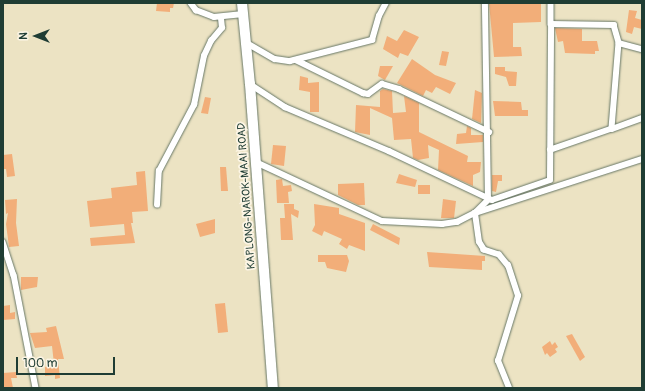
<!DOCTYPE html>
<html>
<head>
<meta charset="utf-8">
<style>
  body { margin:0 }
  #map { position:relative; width:645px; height:391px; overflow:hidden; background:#ece3c3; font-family:Pangolin,sans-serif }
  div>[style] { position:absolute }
  .building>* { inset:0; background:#f2ae79 }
  .roads { filter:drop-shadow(0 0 1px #677766) drop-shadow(0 0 1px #677766) }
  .street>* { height:5.5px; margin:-2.75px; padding:0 2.75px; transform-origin:2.75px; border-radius:2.75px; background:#fff }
  .highway>* { height:10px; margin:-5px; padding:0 5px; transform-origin:5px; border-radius:5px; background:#fff }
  span { translate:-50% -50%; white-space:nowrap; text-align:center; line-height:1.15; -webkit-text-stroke:3.5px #fcf5e5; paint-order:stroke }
  .street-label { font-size:11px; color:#1f3d34 }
  .frame { position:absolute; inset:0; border:4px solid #1f3d34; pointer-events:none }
  .north { position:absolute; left:16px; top:16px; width:40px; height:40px; -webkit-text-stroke:3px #fcf5e5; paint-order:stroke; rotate:270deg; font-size:11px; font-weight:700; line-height:16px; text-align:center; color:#1f3d34 }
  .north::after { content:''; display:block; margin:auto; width:14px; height:18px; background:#1f3d34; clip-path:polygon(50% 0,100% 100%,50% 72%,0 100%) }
  .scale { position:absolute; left:16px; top:357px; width:99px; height:18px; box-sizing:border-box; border:2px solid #1f3d34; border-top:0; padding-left:5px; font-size:12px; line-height:14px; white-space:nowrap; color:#1f3d34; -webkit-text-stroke:3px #fcf5e5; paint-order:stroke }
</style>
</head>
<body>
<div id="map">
  <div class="building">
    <div style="clip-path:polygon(157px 3px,174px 3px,173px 8px,170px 8px,170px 12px,156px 11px)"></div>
    <div style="clip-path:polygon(489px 3px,541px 3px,541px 22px,513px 23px,513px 47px,521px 47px,522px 56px,494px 57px)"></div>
    <div style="clip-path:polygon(629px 10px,637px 11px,635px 18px,642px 20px,642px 29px,634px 27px,632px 34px,626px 32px)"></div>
    <div style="clip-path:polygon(555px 28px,582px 29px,582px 41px,597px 41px,599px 51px,595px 51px,595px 54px,565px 53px,563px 41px,558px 42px)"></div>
    <div style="clip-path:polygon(404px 30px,419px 37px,408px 56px,400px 53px,398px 58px,383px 49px,387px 36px,397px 41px)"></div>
    <div style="clip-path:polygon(442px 51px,449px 52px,446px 66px,439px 65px)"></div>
    <div style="clip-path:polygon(412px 59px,435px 75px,456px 83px,450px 94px,436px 87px,432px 93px,426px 90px,423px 96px,397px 83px)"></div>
    <div style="clip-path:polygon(380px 66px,393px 66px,385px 80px,378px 76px)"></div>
    <div style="clip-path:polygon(495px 67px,505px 67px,505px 71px,517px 72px,516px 86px,509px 86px,506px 77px,495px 74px)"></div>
    <div style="clip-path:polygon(300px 76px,308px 78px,308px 83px,319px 82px,319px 112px,310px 112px,310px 92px,299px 90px)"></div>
    <div style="clip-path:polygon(383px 89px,392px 91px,393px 113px,406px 112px,404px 96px,419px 103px,419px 132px,468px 156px,467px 162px,481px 162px,480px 172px,473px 175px,473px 186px,438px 170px,439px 150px,428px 145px,429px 158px,418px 160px,413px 158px,411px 139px,394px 140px,392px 118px,370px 108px,370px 135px,355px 132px,356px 105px,380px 107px,380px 91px)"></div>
    <div style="clip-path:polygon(475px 90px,482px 93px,481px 123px,472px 119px)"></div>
    <div style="clip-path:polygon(205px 97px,211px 98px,208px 114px,201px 113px)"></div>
    <div style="clip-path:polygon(493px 101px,521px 102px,522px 110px,528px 110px,528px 116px,495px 116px)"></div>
    <div style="clip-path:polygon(467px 126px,471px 128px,471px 135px,483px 135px,483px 142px,456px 144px,457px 134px,466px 133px)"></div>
    <div style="clip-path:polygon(273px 145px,286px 146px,284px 166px,271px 164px)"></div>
    <div style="clip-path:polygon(12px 154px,15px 176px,7px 177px,6px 169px,3px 169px,3px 155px)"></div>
    <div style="clip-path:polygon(220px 167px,226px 167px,228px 191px,221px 191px)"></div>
    <div style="clip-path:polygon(145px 171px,148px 211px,132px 212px,133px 223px,131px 223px,135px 243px,91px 246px,90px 238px,125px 235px,124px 224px,90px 227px,87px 201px,112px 198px,111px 188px,137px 185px,136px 172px)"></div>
    <div style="clip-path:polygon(399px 174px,417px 180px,415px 187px,396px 183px)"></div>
    <div style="clip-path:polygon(492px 175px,502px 175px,502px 181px,498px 181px,496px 192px,492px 191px)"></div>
    <div style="clip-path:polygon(282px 179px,283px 186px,291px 185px,292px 191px,288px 192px,289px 203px,277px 203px,276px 180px)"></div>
    <div style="clip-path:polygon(364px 183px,365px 205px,358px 205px,338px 195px,338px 184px)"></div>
    <div style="clip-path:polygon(418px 185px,430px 185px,430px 194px,418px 194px)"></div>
    <div style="clip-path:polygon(17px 199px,16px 223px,19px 246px,9px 247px,6px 224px,8px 213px,6px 214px,5px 200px)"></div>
    <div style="clip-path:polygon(443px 199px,456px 201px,454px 218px,441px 218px)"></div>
    <div style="clip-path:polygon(284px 204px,294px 204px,294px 209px,299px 211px,298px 218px,291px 214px,293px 240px,281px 240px,280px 218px,285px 218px)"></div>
    <div style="clip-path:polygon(314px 204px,339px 208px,339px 214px,365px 223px,365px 251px,349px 245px,347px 249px,339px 244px,342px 239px,324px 231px,322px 236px,312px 231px,315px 225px)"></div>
    <div style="clip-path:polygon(215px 219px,215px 233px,200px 237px,196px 224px)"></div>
    <div style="clip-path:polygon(373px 224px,400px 238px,399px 245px,370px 230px)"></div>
    <div style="clip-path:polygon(427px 252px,485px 256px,485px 261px,482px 261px,482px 270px,429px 267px)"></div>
    <div style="clip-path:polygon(318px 255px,347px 255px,349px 261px,346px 272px,327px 268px,325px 262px,318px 262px)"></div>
    <div style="clip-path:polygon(21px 277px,38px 277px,37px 287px,21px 290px)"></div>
    <div style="clip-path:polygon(225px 303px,228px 332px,218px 333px,215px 304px)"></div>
    <div style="clip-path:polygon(10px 305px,10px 313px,15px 312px,15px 319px,3px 320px,3px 306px)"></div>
    <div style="clip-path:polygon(56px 326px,64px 359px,58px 359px,60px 378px,55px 379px,55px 375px,45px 376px,45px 367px,54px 364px,52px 346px,35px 348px,30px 333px,47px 332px,46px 328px)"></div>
    <div style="clip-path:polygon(572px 334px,585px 357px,580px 361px,566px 336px)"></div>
    <div style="clip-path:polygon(550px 341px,552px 345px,555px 342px,558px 347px,555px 349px,557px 352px,550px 357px,547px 353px,545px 355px,542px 347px)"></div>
    <div style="clip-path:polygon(16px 372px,17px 378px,11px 378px,13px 388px,3px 388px,3px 373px)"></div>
  </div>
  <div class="roads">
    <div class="street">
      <div style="left:191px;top:3px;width:9px;rotate:54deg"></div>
      <div style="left:196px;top:10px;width:19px;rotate:21deg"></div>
      <div style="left:214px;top:17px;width:29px;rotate:-6deg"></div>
      <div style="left:551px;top:3px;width:21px;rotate:90deg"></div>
      <div style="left:245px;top:42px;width:34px;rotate:30deg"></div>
      <div style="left:275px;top:59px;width:15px;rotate:8deg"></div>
      <div style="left:290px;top:61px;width:85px;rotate:-14.4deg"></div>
      <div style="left:372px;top:40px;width:25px;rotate:-74deg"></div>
      <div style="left:379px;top:16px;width:15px;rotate:-62deg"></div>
      <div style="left:619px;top:43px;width:24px;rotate:15deg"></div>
      <div style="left:296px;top:60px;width:75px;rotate:26.2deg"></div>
      <div style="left:363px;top:93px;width:5px;rotate:11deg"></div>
      <div style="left:368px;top:94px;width:17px;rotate:-36deg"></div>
      <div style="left:382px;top:84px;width:18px;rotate:16deg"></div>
      <div style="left:399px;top:89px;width:100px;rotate:25.5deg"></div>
      <div style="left:250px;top:84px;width:42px;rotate:33.3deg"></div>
      <div style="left:285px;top:107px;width:113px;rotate:22.9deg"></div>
      <div style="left:389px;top:151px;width:114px;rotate:25.4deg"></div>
      <div style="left:492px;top:200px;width:61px;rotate:-19deg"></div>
      <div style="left:550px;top:180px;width:156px;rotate:-89.6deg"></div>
      <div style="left:551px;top:24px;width:63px;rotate:0.9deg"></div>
      <div style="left:614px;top:25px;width:19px;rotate:74deg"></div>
      <div style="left:619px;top:43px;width:86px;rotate:94.7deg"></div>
      <div style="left:612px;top:129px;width:65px;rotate:161deg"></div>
      <div style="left:612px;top:129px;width:32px;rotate:-20deg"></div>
      <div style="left:256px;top:162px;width:139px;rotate:25.1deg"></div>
      <div style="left:382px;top:221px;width:60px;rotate:2.9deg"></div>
      <div style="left:442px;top:224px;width:15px;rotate:-8deg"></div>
      <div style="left:457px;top:222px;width:20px;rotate:-27deg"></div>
      <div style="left:475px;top:213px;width:18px;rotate:-45deg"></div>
      <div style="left:488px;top:200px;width:197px;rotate:-90.9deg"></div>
      <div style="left:157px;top:205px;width:34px;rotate:-87deg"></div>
      <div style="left:159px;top:171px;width:75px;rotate:-62.1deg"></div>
      <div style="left:194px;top:105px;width:50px;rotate:-78.5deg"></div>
      <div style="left:204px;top:56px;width:17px;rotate:-65deg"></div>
      <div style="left:211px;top:41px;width:17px;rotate:-50deg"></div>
      <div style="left:222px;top:28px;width:10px;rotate:-96deg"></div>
      <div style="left:3px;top:242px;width:35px;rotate:72deg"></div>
      <div style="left:14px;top:275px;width:115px;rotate:79deg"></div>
      <div style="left:509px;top:388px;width:29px;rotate:-112deg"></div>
      <div style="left:498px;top:361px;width:68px;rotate:-72.9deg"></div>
      <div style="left:518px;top:296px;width:32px;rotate:-108deg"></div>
      <div style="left:508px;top:266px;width:14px;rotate:-129deg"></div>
      <div style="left:499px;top:255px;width:16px;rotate:-162deg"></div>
      <div style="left:484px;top:250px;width:9px;rotate:-122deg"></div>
      <div style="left:479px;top:242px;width:29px;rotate:-98deg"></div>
      <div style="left:475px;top:213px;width:176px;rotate:-17.9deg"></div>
    </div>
    <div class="highway">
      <div style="left:242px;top:3px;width:81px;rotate:84.4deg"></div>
      <div style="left:250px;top:84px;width:305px;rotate:85.7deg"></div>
    </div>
  </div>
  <div class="street-label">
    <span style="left:247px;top:196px;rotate:-94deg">KAPLONG-NAROK-MAAI ROAD</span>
  </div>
  <div class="frame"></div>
  <div class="north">N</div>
  <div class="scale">100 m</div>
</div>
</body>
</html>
